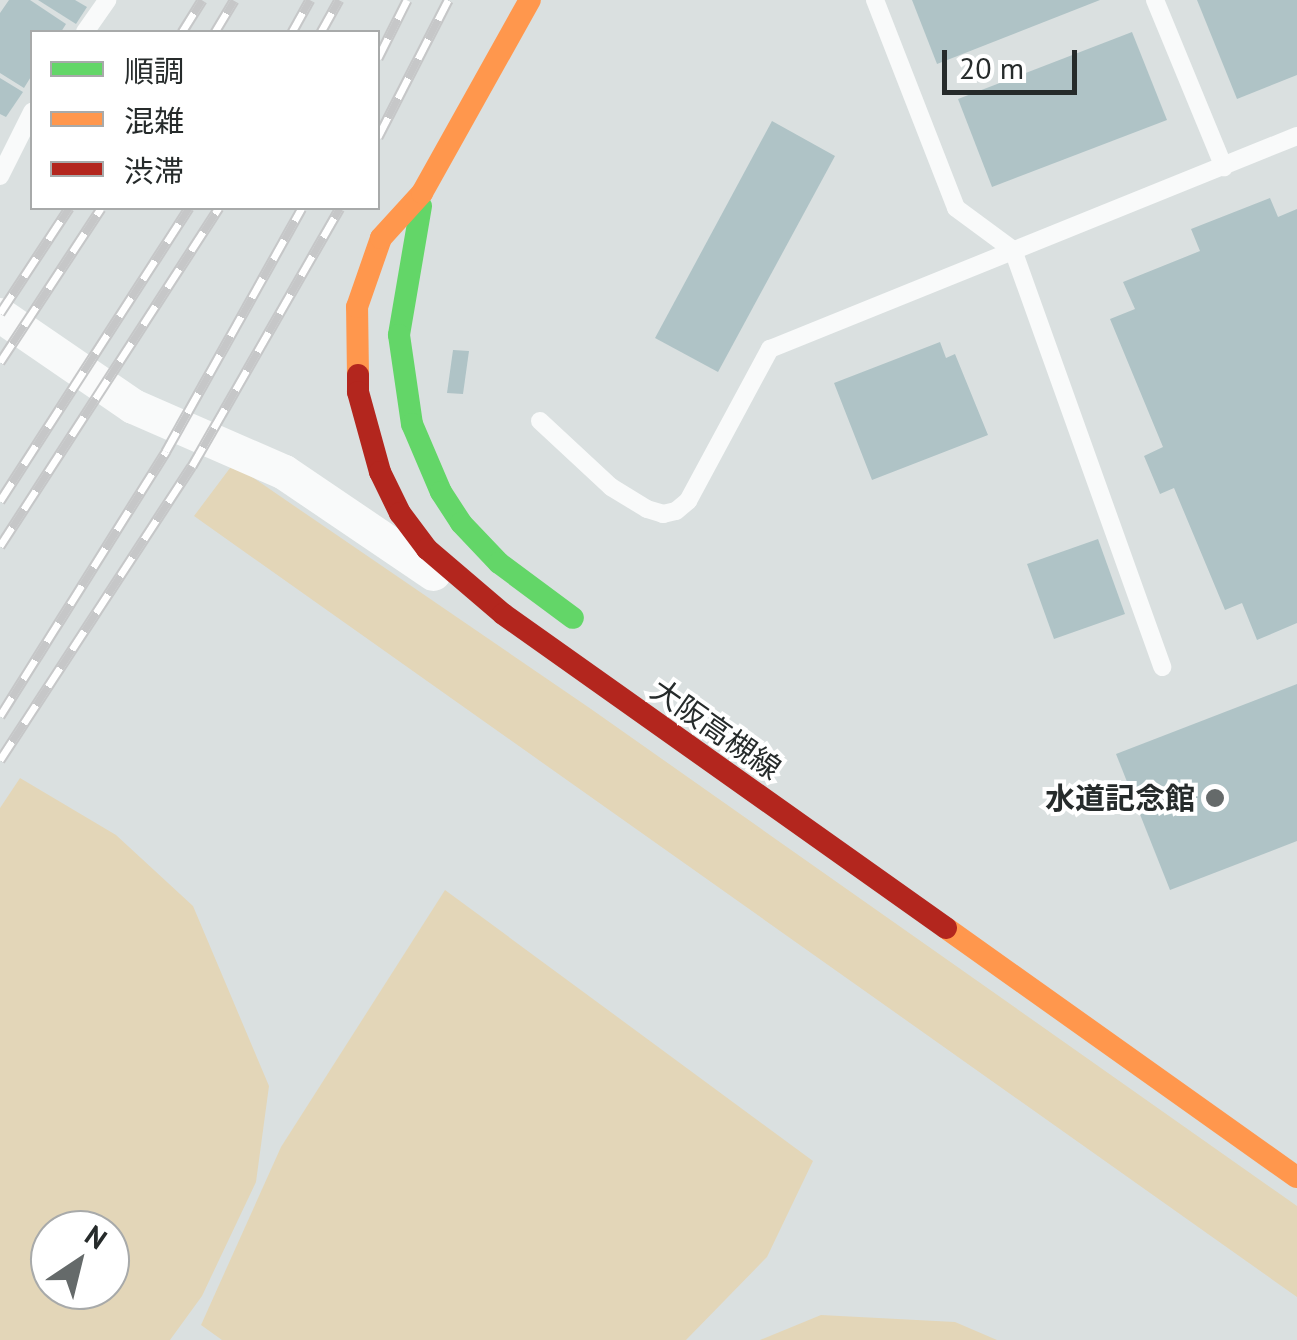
<!DOCTYPE html>
<html>
<head>
<meta charset="utf-8">
<style>
  body { margin:0 }
  #map { position:relative; width:1297px; height:1340px; overflow:hidden; background:#dae0e0; font-family:"PT Sans","Noto Sans JP",sans-serif }
  div>[style] { position:absolute }
  .green>* { inset:0; background:#e3d6b8 }
  .building>* { inset:0; background:#afc3c6 }
  .lane>* { height:18px; margin:-9px; padding:0 9px; transform-origin:9px; border-radius:9px; background:#f9fafa }
  .street>* { height:35px; margin:-17.5px; padding:0 17.5px; transform-origin:17.5px; border-radius:17.5px; background:#f9fafa }
  .fast>* { height:22px; margin:-11px; padding:0 11px; transform-origin:11px; border-radius:11px; background:#63d668 }
  .slow>* { height:22px; margin:-11px; padding:0 11px; transform-origin:11px; border-radius:11px; background:#ff974d }
  .jam>* { height:22px; margin:-11px; padding:0 11px; transform-origin:11px; border-radius:11px; background:#b3261e }
  .rail>* { height:11px; margin-top:-5.5px; transform-origin:0; background:repeating-linear-gradient(90deg,#fff 0 22px,#c6c7c8 0 44px); box-sizing:border-box; border-block:2px solid #c6c7c8 }
  .dots>* { width:28px; height:28px; translate:-50% -50%; box-sizing:border-box; border:5px solid #fff; border-radius:50% }
  span { translate:-50% -50%; white-space:nowrap; text-align:center; line-height:1.15; -webkit-text-stroke:8px #fff; paint-order:stroke }
  .street-label { font-size:30px; color:#262b2b }
  .poi-label { font-size:30px; color:#262b2b; font-weight:700 }
  .right { translate:-100% -50%; text-align:right }
  .legend { position:absolute; left:30px; top:30px; width:350px; height:180px; box-sizing:border-box; background:#fff; border:2px solid #a8aaaa; margin:0; padding:12px 18px; list-style:none; font-size:30px; color:#262b2b }
  .legend li { display:flex; align-items:center; gap:20px; height:50px }
  .legend b { width:50px; border:2px solid #a8aaaa }
  .north { position:absolute; left:30px; top:1210px; width:100px; height:100px; box-sizing:border-box; background:#fff; border:2px solid #a8aaaa; border-radius:50%; rotate:35deg; font-size:28px; font-weight:700; line-height:40px; text-align:center; color:#262b2b }
  .north::after { content:''; display:block; margin:auto; width:35px; height:45px; background:#656a6a; clip-path:polygon(50% 0,100% 100%,50% 72%,0 100%) }
  .scale { position:absolute; left:942px; top:50px; width:135px; height:45px; box-sizing:border-box; border:5px solid #262b2b; border-top:0; padding-left:12px; font-size:30px; line-height:35px; white-space:nowrap; color:#262b2b; -webkit-text-stroke:8px #fff; paint-order:stroke }
</style>
</head>
<body>
<div id="map">
  <div class="green">
    <div style="clip-path:polygon(233px 464px,591px 709px,1297px 1206px,1297px 1297px,194px 516px)"></div>
    <div style="clip-path:polygon(evenodd,20px 778px,116px 835px,193px 906px,269px 1086px,256px 1182px,202px 1296px,170px 1340px,0 1340px,0 808px,20px 778px,110px 1230px,110px 1290px,50px 1290px,50px 1230px,110px 1230px)"></div>
    <div style="clip-path:polygon(445px 890px,813px 1161px,767px 1257px,686px 1340px,222px 1340px,201px 1325px,281px 1147px)"></div>
    <div style="clip-path:polygon(821px 1315px,955px 1322px,997px 1340px,760px 1340px)"></div>
  </div>
  <div class="building">
    <div style="clip-path:polygon(9px 0,30px 0,66px 24px,61px 32px,32px 32px,32px 75px,24px 88px,0 73px,0 13px)"></div>
    <div style="clip-path:polygon(38px 0,75px 0,87px 7px,76px 24px)"></div>
    <div style="clip-path:polygon(912px 0,1100px 0,937px 64px)"></div>
    <div style="clip-path:polygon(1197px 0,1297px 0,1297px 75px,1237px 99px)"></div>
    <div style="clip-path:polygon(1132px 32px,1167px 120px,992px 187px,958px 99px)"></div>
    <div style="clip-path:polygon(0 78px,23px 92px,6px 117px,0 114px)"></div>
    <div style="clip-path:polygon(772px 121px,835px 156px,718px 372px,655px 338px)"></div>
    <div style="clip-path:polygon(1270px 198px,1278px 217px,1297px 209px,1297px 623px,1257px 640px,1242px 603px,1225px 610px,1174px 488px,1160px 494px,1144px 456px,1163px 447px,1110px 319px,1135px 309px,1123px 282px,1200px 251px,1191px 229px)"></div>
    <div style="clip-path:polygon(940px 342px,946px 358px,955px 354px,988px 435px,872px 480px,834px 383px)"></div>
    <div style="clip-path:polygon(453px 350px,469px 351px,463px 394px,447px 393px)"></div>
    <div style="clip-path:polygon(1098px 539px,1125px 614px,1054px 639px,1027px 564px)"></div>
    <div style="clip-path:polygon(1297px 684px,1297px 841px,1170px 890px,1116px 754px)"></div>
  </div>
  <div class="lane">
    <div style="left:875px;top:0;width:223px;rotate:68.7deg"></div>
    <div style="left:956px;top:208px;width:71px;rotate:36.4deg"></div>
    <div style="left:1013px;top:250px;width:443px;rotate:70.3deg"></div>
    <div style="left:1155px;top:0;width:181px;rotate:67.6deg"></div>
    <div style="left:85px;top:32px;width:39px;rotate:-55deg"></div>
    <div style="left:0;top:176px;width:72px;rotate:-63.4deg"></div>
    <div style="left:540px;top:421px;width:97px;rotate:42.9deg"></div>
    <div style="left:611px;top:487px;width:42px;rotate:31.4deg"></div>
    <div style="left:647px;top:509px;width:17px;rotate:17deg"></div>
    <div style="left:663px;top:514px;width:13px;rotate:-13deg"></div>
    <div style="left:676px;top:511px;width:16px;rotate:-40deg"></div>
    <div style="left:688px;top:501px;width:173px;rotate:-61.7deg"></div>
    <div style="left:770px;top:349px;width:568px;rotate:-22.01deg"></div>
  </div>
  <div class="street">
    <div style="left:0;top:315px;width:161px;rotate:34.4deg"></div>
    <div style="left:133px;top:406px;width:165px;rotate:23.6deg"></div>
    <div style="left:284px;top:472px;width:180px;rotate:34.1deg"></div>
  </div>
  <div class="fast">
    <div style="left:421px;top:206px;width:131px;rotate:99.7deg"></div>
    <div style="left:399px;top:335px;width:90px;rotate:81.7deg"></div>
    <div style="left:412px;top:424px;width:74px;rotate:66.9deg"></div>
    <div style="left:441px;top:492px;width:37px;rotate:57deg"></div>
    <div style="left:461px;top:523px;width:55px;rotate:46.5deg"></div>
    <div style="left:499px;top:563px;width:92px;rotate:36.6deg"></div>
  </div>
  <div class="slow">
    <div style="left:358px;top:375px;width:68px;rotate:-90.8deg"></div>
    <div style="left:357px;top:307px;width:73px;rotate:-70.8deg"></div>
    <div style="left:381px;top:238px;width:61px;rotate:-47.7deg"></div>
    <div style="left:422px;top:193px;width:221px;rotate:-60.8deg"></div>
    <div style="left:946px;top:928px;width:430px;rotate:35.4deg"></div>
  </div>
  <div class="jam">
    <div style="left:358px;top:375px;width:17px;rotate:90deg"></div>
    <div style="left:358px;top:392px;width:83px;rotate:74.6deg"></div>
    <div style="left:380px;top:472px;width:46px;rotate:64deg"></div>
    <div style="left:400px;top:513px;width:45px;rotate:53.1deg"></div>
    <div style="left:427px;top:549px;width:100px;rotate:40.5deg"></div>
    <div style="left:503px;top:614px;width:543px;rotate:35.33deg"></div>
  </div>
  <div class="rail">
    <div style="left:182px;top:32px;width:38px;rotate:-58deg"></div>
    <div style="left:215px;top:32px;width:37px;rotate:-59deg"></div>
    <div style="left:292px;top:32px;width:37px;rotate:-61deg"></div>
    <div style="left:321px;top:32px;width:37px;rotate:-61deg"></div>
    <div style="left:378px;top:58px;width:65px;rotate:-63.4deg"></div>
    <div style="left:378px;top:137px;width:154px;rotate:-62.9deg"></div>
    <div style="left:0;top:313px;width:126px;rotate:-56.7deg"></div>
    <div style="left:0;top:362px;width:184px;rotate:-56.7deg"></div>
    <div style="left:0;top:501px;width:349px;rotate:-57.2deg"></div>
    <div style="left:0;top:546px;width:403px;rotate:-57.1deg"></div>
    <div style="left:0;top:716px;width:313px;rotate:-57.9deg"></div>
    <div style="left:166px;top:451px;width:278px;rotate:-60.8deg"></div>
    <div style="left:0;top:760px;width:351px;rotate:-56.9deg"></div>
    <div style="left:192px;top:466px;width:297px;rotate:-60.2deg"></div>
  </div>
  <div class="dots">
    <div style="left:1215px;top:798px;background:#656a6a"></div>
  </div>
  <div class="street-label">
    <span style="left:716px;top:729px;rotate:35deg">大阪高槻線</span>
  </div>
  <div class="poi-label">
    <span class="right" style="left:1195px;top:798px">水道記念館</span>
  </div>
  <ul class="legend">
  <li><b style="height:12px;background:#63d668"></b>順調</li>
  <li><b style="height:12px;background:#ff974d"></b>混雑</li>
  <li><b style="height:12px;background:#b3261e"></b>渋滞</li>
  </ul>
  <div class="north">N</div>
  <div class="scale">20 m</div>
</div>
</body>
</html>
